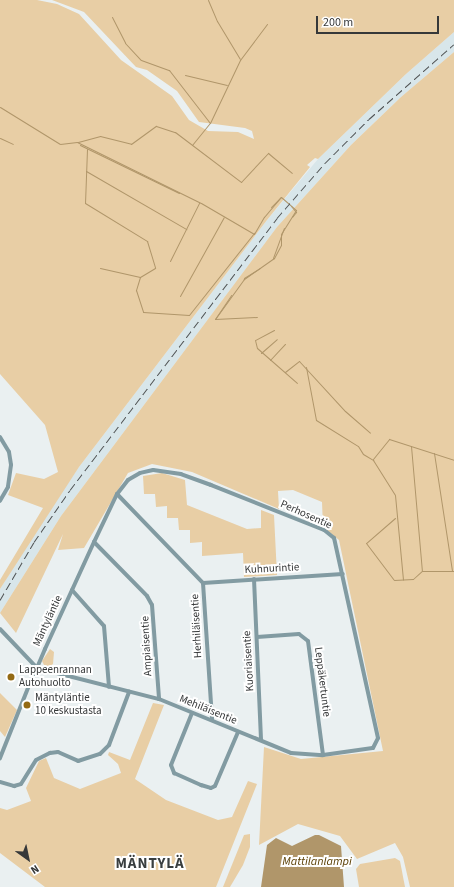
<!DOCTYPE html>
<html>
<head>
<meta charset="utf-8">
<style>
  body { margin:0 }
  #map { position:relative; width:454px; height:887px; overflow:hidden; background:#eaf0f1; font-family:"Source Sans 3",sans-serif }
  div>[style] { position:absolute }
  .built>* { inset:0; background:#d8e6ea }
  .green>* { inset:0; background:#e8cea5 }
  .water>* { inset:0; background:#b0966a }
  .stream>* { height:1px; margin:-0.5px; padding:0 0.5px; transform-origin:0.5px; border-radius:0.5px; background:#b0966a }
  .minor>* { height:4px; margin:-2px; padding:0 2px; transform-origin:2px; border-radius:2px; background:#829ba2 }
  .rail>* { height:1px; margin-top:-0.5px; transform-origin:0; background:repeating-linear-gradient(90deg,#4e5152 0 8px,transparent 0 12px) }
  .dots>* { width:11px; height:11px; translate:-50% -50%; box-sizing:border-box; border:2px solid #fff; border-radius:50% }
  span { translate:-50% -50%; white-space:nowrap; text-align:center; line-height:1.15; -webkit-text-stroke:4px #fff; paint-order:stroke }
  .street-label { font-size:11px; color:#363839 }
  .poi-label { font-size:11px; color:#363839 }
  .left { translate:0 -50%; text-align:left }
  .water-label { font-size:12px; color:#5a3f04; font-style:italic }
  .district-label { font-size:15px; color:#393e3f; font-weight:700; letter-spacing:1px }
  .north { position:absolute; left:8px; top:839px; width:40px; height:40px; -webkit-text-stroke:3px #fff; paint-order:stroke; rotate:147deg; font-size:11px; font-weight:700; line-height:16px; text-align:center; color:#363839 }
  .north::after { content:''; display:block; margin:auto; width:14px; height:18px; background:#363839; clip-path:polygon(50% 0,100% 100%,50% 72%,0 100%) }
  .scale { position:absolute; left:316px; top:16px; width:123px; height:18px; box-sizing:border-box; border:2px solid #363839; border-top:0; padding-left:5px; font-size:12px; line-height:14px; white-space:nowrap; color:#363839; -webkit-text-stroke:3px #fff; paint-order:stroke }
</style>
</head>
<body>
<div id="map">
  <div class="built">
    <div style="clip-path:polygon(454px 32px,454px 52px,401px 97px,351px 145px,277px 227px,61px 516px,0 613px,0 589px,42px 520px,79px 467px,267px 220px,318px 159px,406px 74px)"></div>
  </div>
  <div class="green">
    <div style="clip-path:polygon(0 0,37px 0,57px 4px,79px 14px,121px 60px,172px 96px,189px 120px,208px 131px,238px 132px,254px 139px,252px 131px,245px 128px,199px 122px,177px 91px,147px 70px,136px 67px,84px 12px,52px 0,454px 0,454px 32px,406px 74px,318px 159px,315px 158px,307px 165px,310px 167px,267px 220px,79px 467px,0 589px,0 580px,43px 508px,8px 495px,16px 473px,44px 479px,58px 472px,45px 425px,0 374px)"></div>
    <div style="clip-path:polygon(454px 52px,454px 887px,410px 887px,403px 857px,395px 843px,357px 859px,340px 836px,298px 824px,259px 845px,264px 747px,301px 759px,383px 751px,339px 540px,323px 527px,322px 502px,293px 490px,278px 491px,279px 509px,192px 472px,152px 464px,128px 473px,84px 548px,58px 550px,63px 534px,16px 633px,0 613px,61px 516px,277px 227px,351px 145px,401px 97px)"></div>
    <div style="clip-path:polygon(162px 473px,185px 480px,187px 505px,247px 529px,261px 528px,261px 510px,274px 515px,277px 575px,244px 577px,243px 553px,202px 556px,202px 542px,190px 543px,190px 530px,179px 530px,178px 518px,167px 518px,167px 506px,156px 507px,155px 494px,144px 494px,143px 476px)"></div>
    <div style="clip-path:polygon(50px 649px,54px 652px,53px 664px,46px 669px,42px 661px)"></div>
    <div style="clip-path:polygon(0 693px,17px 710px,5px 737px,0 731px)"></div>
    <div style="clip-path:polygon(153px 703px,164px 705px,135px 779px,166px 800px,218px 820px,232px 817px,248px 781px,257px 784px,216px 887px,45px 887px,0 853px,0 808px,7px 810px,31px 801px,26px 788px,39px 761px,46px 758px,54px 778px,80px 789px,121px 773px,118px 764px,108px 755px,109px 752px,130px 760px)"></div>
    <div style="clip-path:polygon(250px 834px,250px 847px,243px 865px,230px 887px,223px 887px,244px 835px)"></div>
    <div style="clip-path:polygon(395px 858px,400px 861px,405px 887px,359px 887px,356px 869px,360px 864px)"></div>
  </div>
  <div class="water">
    <div style="clip-path:polygon(315px 835px,319px 835px,341px 846px,344px 887px,261px 887px,267px 845px,276px 838px,292px 846px)"></div>
  </div>
  <div class="stream">
    <div style="left:208px;top:0;width:23px;rotate:67deg"></div>
    <div style="left:217px;top:21px;width:44px;rotate:58.8deg"></div>
    <div style="left:112px;top:17px;width:29px;rotate:63deg"></div>
    <div style="left:125px;top:43px;width:23px;rotate:47deg"></div>
    <div style="left:141px;top:60px;width:30px;rotate:20deg"></div>
    <div style="left:169px;top:70px;width:67px;rotate:52.3deg"></div>
    <div style="left:185px;top:75px;width:43px;rotate:13.4deg"></div>
    <div style="left:0;top:107px;width:70px;rotate:31.7deg"></div>
    <div style="left:60px;top:144px;width:17px;rotate:-7deg"></div>
    <div style="left:77px;top:142px;width:138px;rotate:26.2deg"></div>
    <div style="left:201px;top:203px;width:61px;rotate:30.3deg"></div>
    <div style="left:254px;top:234px;width:20px;rotate:-60deg"></div>
    <div style="left:264px;top:217px;width:26px;rotate:-50deg"></div>
    <div style="left:281px;top:197px;width:20px;rotate:41deg"></div>
    <div style="left:296px;top:210px;width:28px;rotate:122deg"></div>
    <div style="left:281px;top:234px;width:11px;rotate:90deg"></div>
    <div style="left:281px;top:245px;width:15px;rotate:118deg"></div>
    <div style="left:274px;top:258px;width:37px;rotate:145deg"></div>
    <div style="left:244px;top:279px;width:49px;rotate:125.9deg"></div>
    <div style="left:215px;top:319px;width:42px;rotate:-2.7deg"></div>
    <div style="left:0;top:138px;width:14px;rotate:25deg"></div>
    <div style="left:78px;top:142px;width:23px;rotate:-15deg"></div>
    <div style="left:100px;top:136px;width:32px;rotate:14deg"></div>
    <div style="left:131px;top:144px;width:31px;rotate:-36deg"></div>
    <div style="left:156px;top:126px;width:20px;rotate:18deg"></div>
    <div style="left:175px;top:132px;width:83px;rotate:37.1deg"></div>
    <div style="left:241px;top:182px;width:40px;rotate:-47deg"></div>
    <div style="left:268px;top:153px;width:31px;rotate:40deg"></div>
    <div style="left:80px;top:145px;width:110px;rotate:25.9deg"></div>
    <div style="left:192px;top:145px;width:28px;rotate:-51deg"></div>
    <div style="left:210px;top:123px;width:70px;rotate:-64.5deg"></div>
    <div style="left:240px;top:60px;width:45px;rotate:-53.1deg"></div>
    <div style="left:87px;top:149px;width:54px;rotate:92.1deg"></div>
    <div style="left:85px;top:203px;width:73px;rotate:31.5deg"></div>
    <div style="left:147px;top:241px;width:28px;rotate:73deg"></div>
    <div style="left:155px;top:268px;width:17px;rotate:149deg"></div>
    <div style="left:140px;top:277px;width:41px;rotate:-167.3deg"></div>
    <div style="left:86px;top:171px;width:116px;rotate:30.1deg"></div>
    <div style="left:291px;top:206px;width:8px;rotate:50deg"></div>
    <div style="left:296px;top:212px;width:6px;rotate:129deg"></div>
    <div style="left:271px;top:207px;width:14px;rotate:-45deg"></div>
    <div style="left:273px;top:258px;width:32px;rotate:-70deg"></div>
    <div style="left:170px;top:261px;width:65px;rotate:-63.4deg"></div>
    <div style="left:140px;top:277px;width:14px;rotate:107deg"></div>
    <div style="left:136px;top:290px;width:23px;rotate:72deg"></div>
    <div style="left:143px;top:312px;width:46px;rotate:3.7deg"></div>
    <div style="left:189px;top:315px;width:105px;rotate:-51.6deg"></div>
    <div style="left:244px;top:278px;width:19px;rotate:-32deg"></div>
    <div style="left:180px;top:296px;width:90px;rotate:-60.9deg"></div>
    <div style="left:215px;top:319px;width:29px;rotate:-56deg"></div>
    <div style="left:274px;top:330px;width:21px;rotate:152deg"></div>
    <div style="left:255px;top:340px;width:8px;rotate:76deg"></div>
    <div style="left:257px;top:348px;width:53px;rotate:41.2deg"></div>
    <div style="left:261px;top:353px;width:21px;rotate:-41deg"></div>
    <div style="left:270px;top:360px;width:22px;rotate:-47deg"></div>
    <div style="left:306px;top:367px;width:54px;rotate:79.3deg"></div>
    <div style="left:316px;top:420px;width:49px;rotate:31.8deg"></div>
    <div style="left:358px;top:446px;width:9px;rotate:58deg"></div>
    <div style="left:363px;top:454px;width:12px;rotate:31deg"></div>
    <div style="left:373px;top:460px;width:41px;rotate:57.8deg"></div>
    <div style="left:395px;top:495px;width:85px;rotate:84.6deg"></div>
    <div style="left:285px;top:372px;width:18px;rotate:-38deg"></div>
    <div style="left:299px;top:361px;width:68px;rotate:47.4deg"></div>
    <div style="left:345px;top:411px;width:33px;rotate:41deg"></div>
    <div style="left:411px;top:446px;width:125px;rotate:85deg"></div>
    <div style="left:434px;top:453px;width:119px;rotate:81.3deg"></div>
    <div style="left:373px;top:459px;width:26px;rotate:-51deg"></div>
    <div style="left:389px;top:439px;width:68px;rotate:17.9deg"></div>
    <div style="left:395px;top:518px;width:38px;rotate:139deg"></div>
    <div style="left:366px;top:543px;width:46px;rotate:52.9deg"></div>
    <div style="left:394px;top:580px;width:19px;rotate:-3deg"></div>
    <div style="left:413px;top:579px;width:12px;rotate:-42deg"></div>
    <div style="left:422px;top:571px;width:32px"></div>
  </div>
  <div class="minor">
    <div style="left:0;top:437px;width:17px;rotate:59deg"></div>
    <div style="left:9px;top:452px;width:13px;rotate:81deg"></div>
    <div style="left:11px;top:465px;width:22px;rotate:98deg"></div>
    <div style="left:8px;top:487px;width:16px;rotate:120deg"></div>
    <div style="left:117px;top:494px;width:124px;rotate:46deg"></div>
    <div style="left:203px;top:583px;width:137px;rotate:86.2deg"></div>
    <div style="left:94px;top:542px;width:76px;rotate:45.5deg"></div>
    <div style="left:147px;top:596px;width:10px;rotate:61deg"></div>
    <div style="left:152px;top:605px;width:94px;rotate:85.7deg"></div>
    <div style="left:254px;top:579px;width:161px;rotate:87.5deg"></div>
    <div style="left:203px;top:583px;width:140px;rotate:-3.7deg"></div>
    <div style="left:72px;top:590px;width:48px;rotate:48.4deg"></div>
    <div style="left:104px;top:626px;width:61px;rotate:85.3deg"></div>
    <div style="left:0;top:629px;width:54px;rotate:46.5deg"></div>
    <div style="left:37px;top:668px;width:126px;rotate:14.3deg"></div>
    <div style="left:159px;top:699px;width:143px;rotate:22.2deg"></div>
    <div style="left:291px;top:753px;width:32px;rotate:4deg"></div>
    <div style="left:323px;top:755px;width:50px;rotate:-8deg"></div>
    <div style="left:373px;top:748px;width:11px;rotate:-63deg"></div>
    <div style="left:378px;top:738px;width:205px;rotate:-102.4deg"></div>
    <div style="left:334px;top:538px;width:13px;rotate:-141deg"></div>
    <div style="left:324px;top:530px;width:122px;rotate:-158.3deg"></div>
    <div style="left:211px;top:485px;width:32px;rotate:-160deg"></div>
    <div style="left:181px;top:474px;width:28px;rotate:-172deg"></div>
    <div style="left:153px;top:470px;width:13px;rotate:167deg"></div>
    <div style="left:140px;top:473px;width:14px;rotate:150deg"></div>
    <div style="left:128px;top:480px;width:18px;rotate:128deg"></div>
    <div style="left:117px;top:494px;width:53px;rotate:115.6deg"></div>
    <div style="left:94px;top:542px;width:118px;rotate:114.6deg"></div>
    <div style="left:45px;top:649px;width:21px;rotate:113deg"></div>
    <div style="left:37px;top:668px;width:6px;rotate:121deg"></div>
    <div style="left:34px;top:673px;width:92px;rotate:111.8deg"></div>
    <div style="left:257px;top:637px;width:42px;rotate:-4.1deg"></div>
    <div style="left:299px;top:634px;width:11px;rotate:38deg"></div>
    <div style="left:308px;top:641px;width:115px;rotate:82.5deg"></div>
    <div style="left:192px;top:713px;width:56px;rotate:112deg"></div>
    <div style="left:171px;top:765px;width:9px;rotate:69deg"></div>
    <div style="left:174px;top:773px;width:30px;rotate:24deg"></div>
    <div style="left:201px;top:785px;width:10px;rotate:17deg"></div>
    <div style="left:211px;top:788px;width:4px;rotate:-27deg"></div>
    <div style="left:215px;top:786px;width:59px;rotate:-66.9deg"></div>
    <div style="left:0;top:782px;width:15px;rotate:16deg"></div>
    <div style="left:14px;top:786px;width:7px;rotate:-16deg"></div>
    <div style="left:21px;top:784px;width:28px;rotate:-58deg"></div>
    <div style="left:36px;top:760px;width:16px;rotate:-27deg"></div>
    <div style="left:50px;top:753px;width:8px;rotate:-7deg"></div>
    <div style="left:58px;top:752px;width:22px;rotate:24deg"></div>
    <div style="left:78px;top:761px;width:23px;rotate:-18deg"></div>
    <div style="left:100px;top:754px;width:13px;rotate:-45deg"></div>
    <div style="left:109px;top:745px;width:57px;rotate:-69.3deg"></div>
  </div>
  <div class="rail">
    <div style="left:0;top:600px;width:67px;rotate:-59.6deg"></div>
    <div style="left:34px;top:542px;width:63px;rotate:-55.3deg"></div>
    <div style="left:70px;top:490px;width:342px;rotate:-52.7deg"></div>
    <div style="left:277px;top:218px;width:73px;rotate:-48.9deg"></div>
    <div style="left:325px;top:163px;width:62px;rotate:-45deg"></div>
    <div style="left:369px;top:119px;width:113px;rotate:-41.4deg"></div>
  </div>
  <div class="dots">
    <div style="left:11px;top:677px;background:#946a14"></div>
    <div style="left:27px;top:705px;background:#946a14"></div>
  </div>
  <div class="street-label">
    <span style="left:306px;top:515px;rotate:24deg">Perhosentie</span>
    <span style="left:272px;top:569px;rotate:-3deg">Kuhnurintie</span>
    <span style="left:48px;top:621px;rotate:-65deg">Mäntyläntie</span>
    <span style="left:197px;top:626px;rotate:-93deg">Herhiläisentie</span>
    <span style="left:147px;top:646px;rotate:-93deg">Ampiaisentie</span>
    <span style="left:249px;top:661px;rotate:-93deg">Kuoriaisentie</span>
    <span style="left:322px;top:682px;rotate:83deg">Leppäkertuntie</span>
    <span style="left:208px;top:710px;rotate:22deg">Mehiläisentie</span>
  </div>
  <div class="poi-label">
    <span class="left" style="left:19px;top:677px">Lappeenrannan<br>Autohuolto</span>
    <span class="left" style="left:35px;top:705px">Mäntyläntie<br>10 keskustasta</span>
  </div>
  <div class="water-label">
    <span style="left:317px;top:862px">Mattilanlampi</span>
  </div>
  <div class="district-label">
    <span style="left:150px;top:864px">MÄNTYLÄ</span>
  </div>
  <div class="north">N</div>
  <div class="scale">200 m</div>
</div>
</body>
</html>
